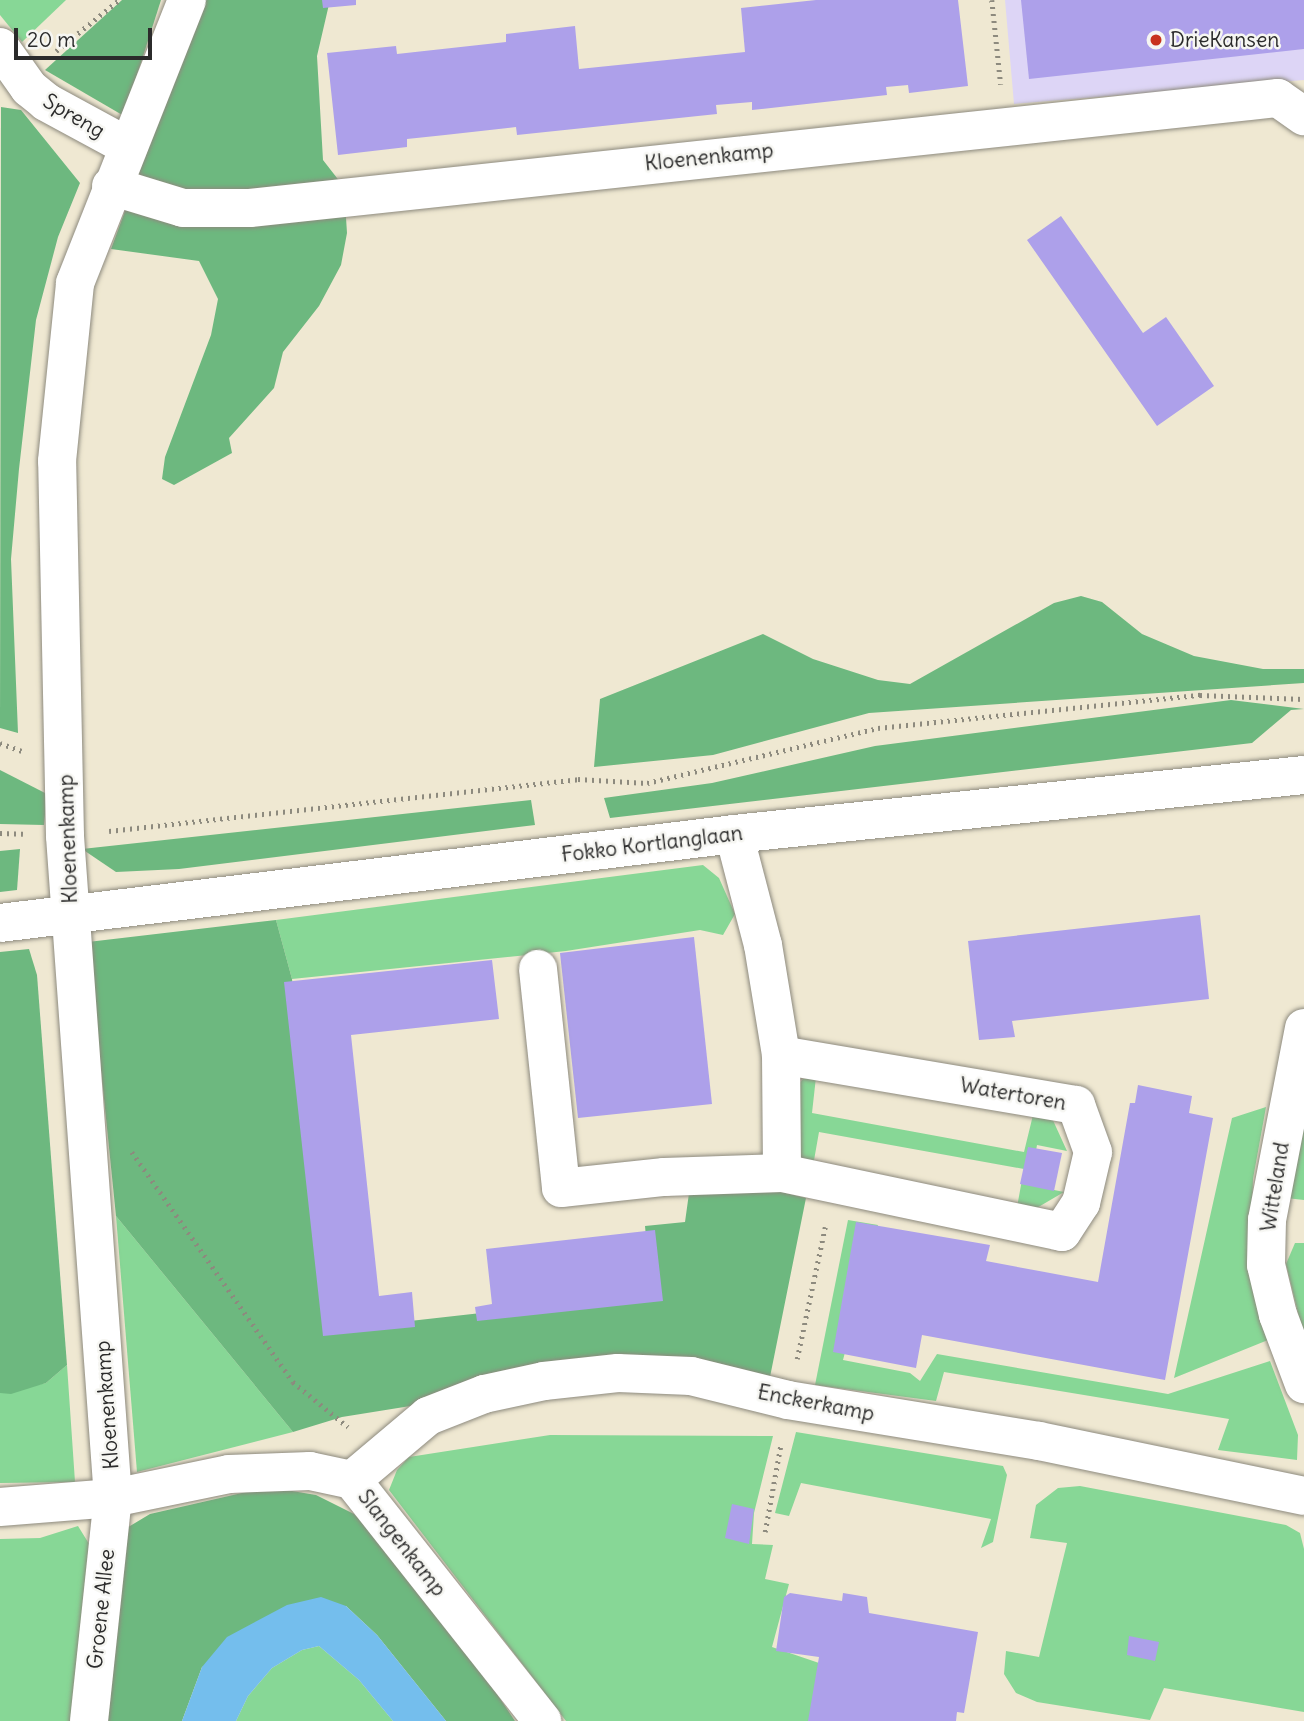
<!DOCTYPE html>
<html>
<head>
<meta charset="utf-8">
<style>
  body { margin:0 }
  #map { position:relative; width:1304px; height:1721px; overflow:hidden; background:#efe8d2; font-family:Delius,sans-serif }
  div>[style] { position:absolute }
  .built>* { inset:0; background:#ddd5f6 }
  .green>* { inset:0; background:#87d796 }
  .forest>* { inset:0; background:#6db87f }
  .water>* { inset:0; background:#74beed }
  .building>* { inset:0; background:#ada0ea }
  .path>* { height:4.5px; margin-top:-2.25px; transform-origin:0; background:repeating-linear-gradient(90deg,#8d8a7e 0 2px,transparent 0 7px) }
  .roads { filter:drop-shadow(0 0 2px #8d8a7e) drop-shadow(0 0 2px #8d8a7e) }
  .minor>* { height:38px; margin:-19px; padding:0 19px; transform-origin:19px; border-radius:19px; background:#fff }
  .dots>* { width:19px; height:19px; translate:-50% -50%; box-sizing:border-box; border:4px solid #f6f6f2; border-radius:50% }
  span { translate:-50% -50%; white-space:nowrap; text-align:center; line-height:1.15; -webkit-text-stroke:5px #f6f6f2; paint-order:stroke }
  .poi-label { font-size:21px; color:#2b2b2b }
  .left { translate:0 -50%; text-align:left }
  .street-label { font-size:21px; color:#2b2b2b }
  .scale { position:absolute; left:14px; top:28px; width:138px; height:32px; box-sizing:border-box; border:4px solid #2b2b2b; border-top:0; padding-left:9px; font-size:21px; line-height:24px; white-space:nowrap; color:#2b2b2b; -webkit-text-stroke:5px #f6f6f2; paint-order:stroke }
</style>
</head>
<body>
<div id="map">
  <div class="built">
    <div style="clip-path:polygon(1005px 0,1304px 0,1304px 80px,1014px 104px)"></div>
  </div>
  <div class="green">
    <div style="clip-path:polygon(0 0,66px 0,22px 42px,0 15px)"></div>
    <div style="clip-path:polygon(703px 865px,719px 878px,735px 914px,723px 935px,700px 930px,566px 951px,292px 979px,276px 920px)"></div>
    <div style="clip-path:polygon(816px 1077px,812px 1113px,1024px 1152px,1033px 1115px,1051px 1116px,1067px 1151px,1037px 1145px,1030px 1185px,1064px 1192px,1035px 1209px,1017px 1207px,1024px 1169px,819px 1132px,813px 1166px,800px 1167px,793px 1091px,803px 1079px)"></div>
    <div style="clip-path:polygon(1304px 1100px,1304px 1200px,1286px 1198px)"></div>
    <div style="clip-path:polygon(1266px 1107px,1253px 1179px,1251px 1245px,1268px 1340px,1174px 1378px,1232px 1118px)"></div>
    <div style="clip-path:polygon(116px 1216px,293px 1432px,137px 1472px)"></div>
    <div style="clip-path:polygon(848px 1220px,878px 1225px,843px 1360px,910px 1373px,920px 1381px,937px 1354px,1168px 1394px,1270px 1361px,1298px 1435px,1297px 1460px,1218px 1450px,1229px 1419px,944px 1372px,936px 1401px,815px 1385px)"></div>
    <div style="clip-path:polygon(1295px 1243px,1304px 1243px,1304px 1337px,1286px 1264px)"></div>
    <div style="clip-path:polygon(67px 1365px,75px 1482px,0 1483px,0 1393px,46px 1383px)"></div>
    <div style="clip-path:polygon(796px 1432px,1003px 1466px,1007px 1475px,993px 1542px,981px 1548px,991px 1519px,801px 1483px,789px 1516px,775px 1513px)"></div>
    <div style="clip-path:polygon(550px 1435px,773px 1436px,754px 1513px,752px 1544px,773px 1545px,765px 1579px,789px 1584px,772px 1647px,819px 1663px,809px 1721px,566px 1721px,389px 1490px,397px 1470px,409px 1457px)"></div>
    <div style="clip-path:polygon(1080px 1486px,1286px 1525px,1300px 1533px,1304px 1549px,1304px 1712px,1164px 1688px,1150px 1720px,1037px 1702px,1016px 1693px,1004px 1674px,1006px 1651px,1039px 1657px,1067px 1543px,1030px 1538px,1036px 1505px,1058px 1488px)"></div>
    <div style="clip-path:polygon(78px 1526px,91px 1547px,78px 1721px,0 1721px,0 1539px,40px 1538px)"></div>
    <div style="clip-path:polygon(319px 1646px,359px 1680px,393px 1721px,236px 1721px,248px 1696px,272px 1668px,302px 1650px)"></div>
  </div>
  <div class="forest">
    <div style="clip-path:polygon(122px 0,161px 0,124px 116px,45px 70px)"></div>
    <div style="clip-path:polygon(203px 0,330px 0,317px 56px,323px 160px,344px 187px,347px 233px,341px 265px,319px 306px,283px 352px,274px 388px,229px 438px,232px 453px,174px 485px,162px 479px,165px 457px,211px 335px,218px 299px,199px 261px,111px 249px)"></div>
    <div style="clip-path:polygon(1px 107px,21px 110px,80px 183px,58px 237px,36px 320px,19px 469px,11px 559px,18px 733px,0 728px)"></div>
    <div style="clip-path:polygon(1081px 596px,1102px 602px,1142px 634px,1194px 656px,1263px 669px,1304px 669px,1304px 683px,869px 713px,713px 755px,594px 767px,600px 699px,763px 634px,813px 659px,878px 680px,910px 684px,1054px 603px)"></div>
    <div style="clip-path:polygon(1231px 700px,1304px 709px,1291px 710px,1252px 743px,610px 818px,604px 798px,712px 783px,875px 746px)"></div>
    <div style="clip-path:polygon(0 770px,47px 794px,44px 825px,0 824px)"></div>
    <div style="clip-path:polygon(531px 800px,535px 825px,179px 869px,116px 872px,82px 849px)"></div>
    <div style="clip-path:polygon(20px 849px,17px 890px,0 892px,0 851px)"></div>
    <div style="clip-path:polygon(276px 920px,292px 979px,330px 1330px,651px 1294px,645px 1226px,685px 1222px,690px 1186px,765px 1188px,806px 1198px,769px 1382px,541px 1385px,342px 1417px,293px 1432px,116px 1216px,88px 942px)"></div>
    <div style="clip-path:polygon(29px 949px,37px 975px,67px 1365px,46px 1383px,11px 1394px,0 1393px,0 952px)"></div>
    <div style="clip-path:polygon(268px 1487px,316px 1495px,354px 1514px,382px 1540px,446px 1618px,515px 1721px,446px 1721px,377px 1635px,346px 1606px,202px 1667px,182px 1721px,107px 1721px,125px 1529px,150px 1514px)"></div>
  </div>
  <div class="water">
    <div style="clip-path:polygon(321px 1597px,346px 1606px,377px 1635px,446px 1721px,393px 1721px,359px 1680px,319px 1646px,302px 1650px,272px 1668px,248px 1696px,236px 1721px,182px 1721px,202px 1667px,227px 1637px,287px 1605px)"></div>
  </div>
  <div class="building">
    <div style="clip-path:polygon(322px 0,356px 0,356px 5px,323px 8px)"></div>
    <div style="clip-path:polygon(816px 0,958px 0,968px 86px,909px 93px,908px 85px,886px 87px,887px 95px,752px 110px,752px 102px,716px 105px,717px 114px,517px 135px,516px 127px,445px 135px,407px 139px,407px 147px,338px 155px,327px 53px,396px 46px,397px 54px,506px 42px,506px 34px,575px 26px,579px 69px,745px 52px,741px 8px)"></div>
    <div style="clip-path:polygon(1021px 0,1304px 0,1304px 49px,1029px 79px)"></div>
    <div style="clip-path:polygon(1061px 216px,1143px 333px,1166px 317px,1214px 386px,1157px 426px,1027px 240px)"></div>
    <div style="clip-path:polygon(1200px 915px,1209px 999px,1012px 1021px,1015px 1037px,979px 1040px,968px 941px)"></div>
    <div style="clip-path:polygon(694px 937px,712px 1104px,578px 1118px,560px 953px)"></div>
    <div style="clip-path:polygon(492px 960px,499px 1019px,351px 1035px,379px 1296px,412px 1292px,415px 1327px,323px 1336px,284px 982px)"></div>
    <div style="clip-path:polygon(1138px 1085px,1192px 1096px,1189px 1113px,1213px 1118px,1165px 1380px,922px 1335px,916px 1368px,833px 1352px,856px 1222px,990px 1245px,986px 1261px,1098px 1282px,1130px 1103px,1135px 1103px)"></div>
    <div style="clip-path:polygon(1028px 1147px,1062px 1153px,1054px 1191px,1020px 1184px)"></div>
    <div style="clip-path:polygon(655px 1230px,663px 1301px,477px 1321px,475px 1307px,492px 1304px,486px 1249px)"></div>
    <div style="clip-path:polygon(732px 1504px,754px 1509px,749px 1544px,725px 1538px)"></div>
    <div style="clip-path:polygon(790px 1593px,842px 1601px,843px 1593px,867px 1597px,869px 1613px,978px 1632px,964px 1713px,957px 1712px,956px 1721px,808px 1721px,819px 1657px,776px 1651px,784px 1597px)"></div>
    <div style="clip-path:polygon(1129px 1636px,1159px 1642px,1155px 1661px,1127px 1655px)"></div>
  </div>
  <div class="path">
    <div style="left:992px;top:0;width:85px;rotate:84deg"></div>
    <div style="left:56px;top:51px;width:81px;rotate:-39deg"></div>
    <div style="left:0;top:743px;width:23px;rotate:20deg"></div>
    <div style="left:109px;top:831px;width:472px;rotate:-6.3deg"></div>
    <div style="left:578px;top:779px;width:69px;rotate:3.3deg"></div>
    <div style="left:647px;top:783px;width:237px;rotate:-13.4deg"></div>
    <div style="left:878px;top:728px;width:324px;rotate:-5.9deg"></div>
    <div style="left:1200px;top:695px;width:104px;rotate:2.2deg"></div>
    <div style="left:0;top:833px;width:23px;rotate:2deg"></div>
    <div style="left:132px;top:1152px;width:281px;rotate:55deg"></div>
    <div style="left:293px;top:1382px;width:71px;rotate:39.3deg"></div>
    <div style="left:797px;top:1359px;width:135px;rotate:-78deg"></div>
    <div style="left:765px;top:1532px;width:90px;rotate:-79.8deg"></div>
  </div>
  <div class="roads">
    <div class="minor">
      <div style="left:0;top:47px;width:50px;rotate:54.7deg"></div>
      <div style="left:29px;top:88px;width:22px;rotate:39deg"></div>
      <div style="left:46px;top:102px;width:92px;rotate:28.5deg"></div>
      <div style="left:111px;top:186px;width:75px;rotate:17deg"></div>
      <div style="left:183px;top:208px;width:67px"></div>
      <div style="left:250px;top:208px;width:1034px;rotate:-6.11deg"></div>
      <div style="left:1278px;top:98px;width:32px;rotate:35deg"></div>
      <div style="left:734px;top:834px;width:115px;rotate:75.4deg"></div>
      <div style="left:763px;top:945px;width:111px;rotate:80.7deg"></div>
      <div style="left:781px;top:1055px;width:118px;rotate:89.5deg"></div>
      <div style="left:0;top:923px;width:739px;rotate:-6.91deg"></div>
      <div style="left:734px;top:834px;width:573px;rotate:-5.91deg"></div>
      <div style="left:538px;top:969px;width:220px;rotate:84deg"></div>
      <div style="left:561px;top:1188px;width:104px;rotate:-6.1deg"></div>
      <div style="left:664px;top:1177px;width:118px;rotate:-1.9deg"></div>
      <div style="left:782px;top:1173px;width:286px;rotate:11.9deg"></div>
      <div style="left:1062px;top:1232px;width:35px;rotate:-57deg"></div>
      <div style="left:1081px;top:1203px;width:52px;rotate:-76.8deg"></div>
      <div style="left:1093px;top:1152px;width:50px;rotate:-109.9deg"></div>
      <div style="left:1076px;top:1105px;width:299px;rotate:-170.4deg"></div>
      <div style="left:1304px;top:1028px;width:196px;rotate:100.9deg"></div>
      <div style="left:1267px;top:1220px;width:45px;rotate:91.3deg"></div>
      <div style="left:1266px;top:1265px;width:51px;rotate:76.5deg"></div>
      <div style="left:1278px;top:1315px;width:74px;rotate:69.4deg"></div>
      <div style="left:352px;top:1480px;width:99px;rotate:-40.1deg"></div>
      <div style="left:428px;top:1416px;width:60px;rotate:-21.4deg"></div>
      <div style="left:484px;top:1394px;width:61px;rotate:-12.2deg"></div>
      <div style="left:544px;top:1381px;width:74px;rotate:-6.2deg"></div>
      <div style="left:618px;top:1373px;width:73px;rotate:2.4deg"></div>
      <div style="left:691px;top:1376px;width:100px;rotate:13.9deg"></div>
      <div style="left:788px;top:1400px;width:254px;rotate:9.3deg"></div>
      <div style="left:1039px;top:1441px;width:271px;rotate:11.7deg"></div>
      <div style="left:0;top:1507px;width:113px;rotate:-4.6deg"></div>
      <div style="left:113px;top:1498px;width:118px;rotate:-11.7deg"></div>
      <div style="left:229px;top:1474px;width:81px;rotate:-2.1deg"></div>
      <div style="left:310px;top:1471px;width:43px;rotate:12.1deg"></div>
      <div style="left:352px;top:1480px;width:307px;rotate:51.7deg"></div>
      <div style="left:89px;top:1721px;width:224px;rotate:-83.9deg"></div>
      <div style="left:113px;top:1498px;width:664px;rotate:-94.15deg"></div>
      <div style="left:65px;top:836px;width:375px;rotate:-91.2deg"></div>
      <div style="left:57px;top:461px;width:179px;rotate:-84.2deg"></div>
      <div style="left:75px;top:283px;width:304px;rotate:-68.4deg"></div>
    </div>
  </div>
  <div class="dots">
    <div style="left:1156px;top:40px;background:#c8321e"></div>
  </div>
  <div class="poi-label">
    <span class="left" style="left:1170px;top:40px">DrieKansen</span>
  </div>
  <div class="street-label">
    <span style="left:74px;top:116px;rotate:30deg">Spreng</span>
    <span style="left:709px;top:157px;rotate:-6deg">Kloenenkamp</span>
    <span style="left:68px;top:839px;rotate:-92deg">Kloenenkamp</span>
    <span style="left:652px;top:844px;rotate:-7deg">Fokko Kortlanglaan</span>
    <span style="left:1013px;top:1094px;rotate:10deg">Watertoren</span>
    <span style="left:1275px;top:1187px;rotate:-81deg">Witteland</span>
    <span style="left:816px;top:1403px;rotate:11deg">Enckerkamp</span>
    <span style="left:107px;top:1405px;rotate:-94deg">Kloenenkamp</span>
    <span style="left:402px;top:1543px;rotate:52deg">Slangenkamp</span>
    <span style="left:101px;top:1609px;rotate:-84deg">Groene Allee</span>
  </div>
  <div class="scale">20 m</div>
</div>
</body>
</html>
